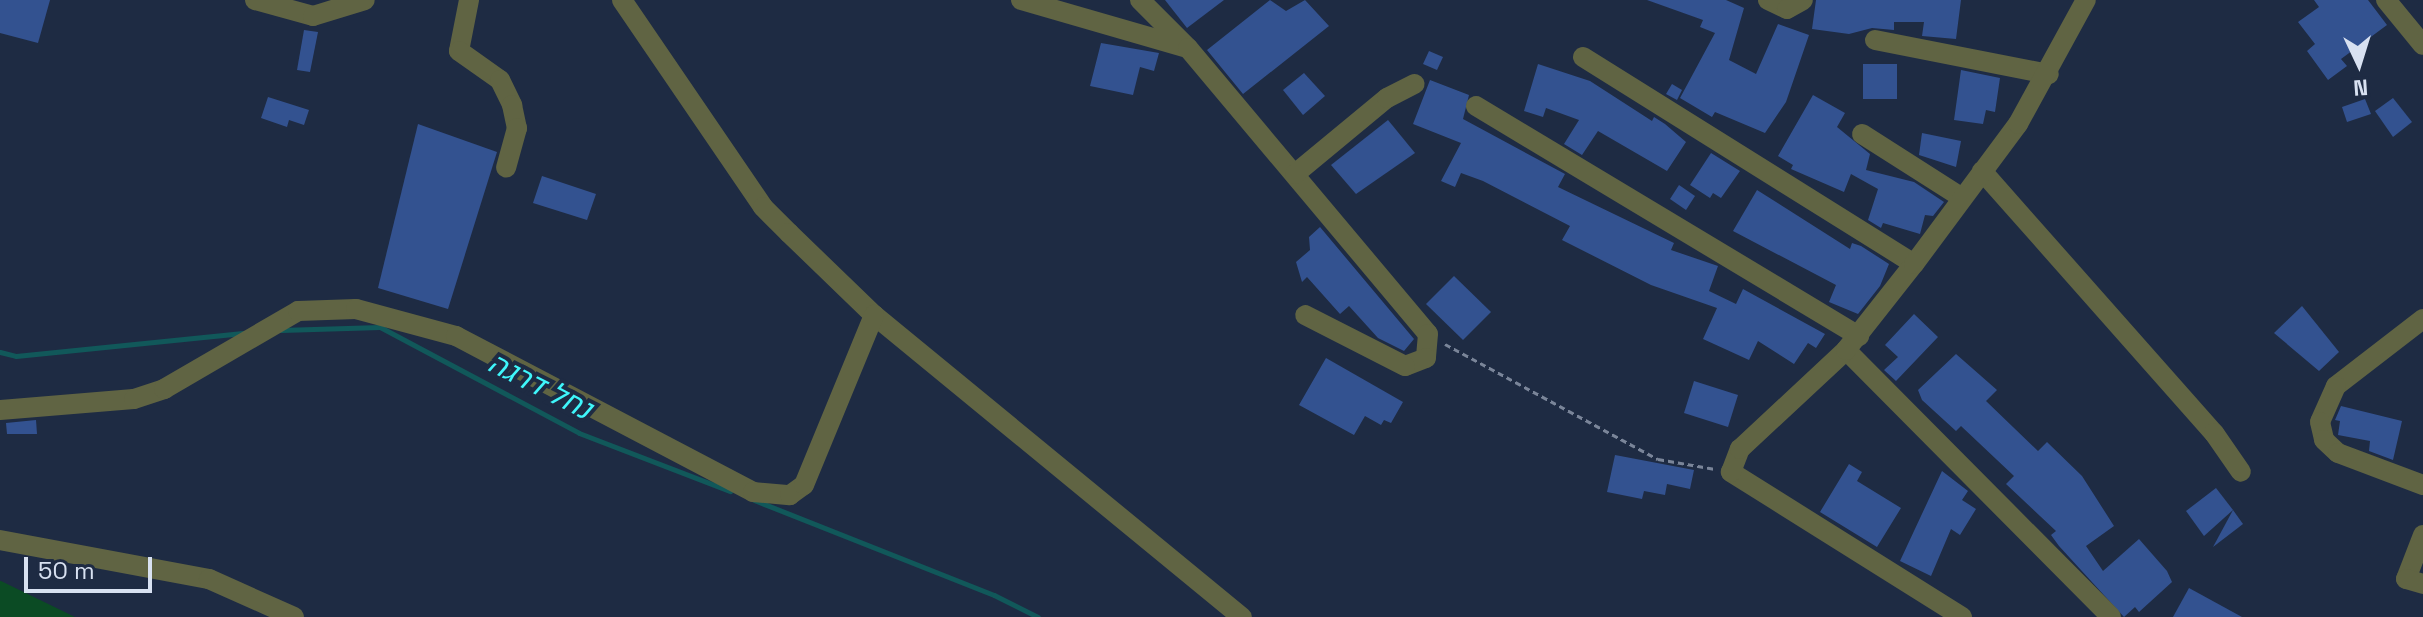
<!DOCTYPE html>
<html>
<head>
<meta charset="utf-8">
<style>
  body { margin:0 }
  #map { position:relative; width:2423px; height:617px; overflow:hidden; background:#1e2b43; font-family:"Space Grotesk",Heebo,sans-serif }
  div>[style] { position:absolute }
  .green>* { inset:0; background:#0b4b24 }
  .stream>* { height:5px; margin:-2.5px; padding:0 2.5px; transform-origin:2.5px; border-radius:2.5px; background:#11585a }
  .building>* { inset:0; background:#335290 }
  .path>* { height:3px; margin-top:-1.5px; transform-origin:0; background:repeating-linear-gradient(90deg,#7a8599 0 6px,transparent 0 10px) }
  .minor>* { height:20px; margin:-10px; padding:0 10px; transform-origin:10px; border-radius:10px; background:#606443 }
  span { translate:-50% -50%; white-space:nowrap; text-align:center; line-height:1.15; -webkit-text-stroke:8px #1e2b43; paint-order:stroke }
  .water-label { font-size:30px; color:#3ff6fb; font-style:italic }
  .north { position:absolute; left:2319px; top:24px; width:80px; height:80px; -webkit-text-stroke:6px #1e2b43; paint-order:stroke; rotate:176deg; font-size:22px; font-weight:700; line-height:32px; text-align:center; color:#d8e1f1 }
  .north::after { content:''; display:block; margin:auto; width:28px; height:36px; background:#d8e1f1; clip-path:polygon(50% 0,100% 100%,50% 72%,0 100%) }
  .scale { position:absolute; left:24px; top:557px; width:128px; height:36px; box-sizing:border-box; border:4px solid #d8e1f1; border-top:0; padding-left:10px; font-size:24px; line-height:28px; white-space:nowrap; color:#d8e1f1; -webkit-text-stroke:6px #1e2b43; paint-order:stroke }
</style>
</head>
<body>
<div id="map">
  <div class="green">
    <div style="clip-path:polygon(0 581px,1px 581px,75px 617px,0 617px)"></div>
  </div>
  <div class="stream">
    <div style="left:281px;top:330px;width:99px;rotate:-1.7deg"></div>
    <div style="left:380px;top:327px;width:225px;rotate:28deg"></div>
    <div style="left:579px;top:433px;width:162px;rotate:21deg"></div>
    <div style="left:0;top:352px;width:16px;rotate:14deg"></div>
    <div style="left:16px;top:356px;width:228px;rotate:-5.8deg"></div>
    <div style="left:754px;top:500px;width:258px;rotate:21.6deg"></div>
    <div style="left:994px;top:595px;width:49px;rotate:26.6deg"></div>
  </div>
  <div class="building">
    <div style="clip-path:polygon(0 0,50px 0,38px 43px,0 33px)"></div>
    <div style="clip-path:polygon(1165px 0,1224px 0,1187px 28px)"></div>
    <div style="clip-path:polygon(1270px 0,1286px 11px,1305px 0,1329px 26px,1243px 94px,1207px 50px)"></div>
    <div style="clip-path:polygon(1647px 0,1726px 0,1744px 8px,1729px 60px,1756px 74px,1778px 24px,1809px 35px,1786px 102px,1765px 133px,1715px 112px,1712px 117px,1680px 98px,1715px 33px,1700px 27px,1703px 20px)"></div>
    <div style="clip-path:polygon(1816px 0,1961px 0,1956px 39px,1922px 36px,1924px 22px,1894px 22px,1894px 30px,1872px 28px,1849px 34px,1812px 29px)"></div>
    <div style="clip-path:polygon(2314px 0,2368px 0,2387px 25px,2341px 59px,2347px 66px,2328px 80px,2307px 51px,2315px 44px,2298px 22px,2319px 7px)"></div>
    <div style="clip-path:polygon(304px 30px,318px 32px,310px 72px,297px 70px)"></div>
    <div style="clip-path:polygon(1101px 43px,1159px 53px,1154px 71px,1140px 67px,1133px 95px,1090px 86px)"></div>
    <div style="clip-path:polygon(1429px 51px,1443px 57px,1437px 70px,1423px 64px)"></div>
    <div style="clip-path:polygon(1538px 64px,1590px 81px,1652px 121px,1654px 117px,1665px 124px,1686px 142px,1667px 171px,1598px 131px,1582px 155px,1564px 144px,1579px 120px,1546px 108px,1543px 117px,1524px 111px)"></div>
    <div style="clip-path:polygon(1863px 64px,1897px 64px,1897px 99px,1863px 99px)"></div>
    <div style="clip-path:polygon(1961px 70px,2000px 78px,1995px 112px,1986px 110px,1983px 124px,1954px 120px)"></div>
    <div style="clip-path:polygon(1304px 73px,1325px 96px,1303px 115px,1283px 90px)"></div>
    <div style="clip-path:polygon(1430px 80px,1469px 95px,1463px 119px,1565px 174px,1558px 187px,1674px 243px,1671px 250px,1718px 266px,1709px 291px,1736px 304px,1743px 289px,1825px 334px,1816px 348px,1808px 343px,1794px 364px,1758px 341px,1749px 360px,1703px 339px,1717px 308px,1651px 285px,1562px 240px,1570px 226px,1483px 181px,1461px 173px,1455px 187px,1441px 181px,1461px 143px,1413px 124px)"></div>
    <div style="clip-path:polygon(1672px 84px,1682px 90px,1677px 100px,1666px 94px)"></div>
    <div style="clip-path:polygon(1813px 95px,1845px 113px,1837px 127px,1870px 154px,1866px 170px,1914px 182px,1944px 202px,1933px 216px,1925px 215px,1920px 234px,1883px 223px,1881px 228px,1868px 220px,1878px 189px,1851px 174px,1844px 192px,1791px 169px,1793px 165px,1778px 156px)"></div>
    <div style="clip-path:polygon(268px 97px,309px 110px,304px 125px,289px 120px,287px 127px,261px 118px)"></div>
    <div style="clip-path:polygon(2393px 98px,2412px 122px,2393px 137px,2375px 111px)"></div>
    <div style="clip-path:polygon(2365px 99px,2371px 114px,2347px 122px,2342px 107px)"></div>
    <div style="clip-path:polygon(1388px 120px,1415px 153px,1356px 194px,1331px 165px)"></div>
    <div style="clip-path:polygon(418px 124px,497px 152px,448px 309px,378px 288px)"></div>
    <div style="clip-path:polygon(1922px 133px,1961px 141px,1956px 167px,1919px 155px)"></div>
    <div style="clip-path:polygon(1711px 153px,1740px 171px,1721px 198px,1713px 193px,1710px 198px,1690px 185px)"></div>
    <div style="clip-path:polygon(542px 176px,596px 194px,587px 220px,533px 203px)"></div>
    <div style="clip-path:polygon(1679px 185px,1695px 196px,1686px 210px,1670px 199px)"></div>
    <div style="clip-path:polygon(1757px 190px,1850px 249px,1852px 243px,1861px 246px,1889px 264px,1880px 286px,1858px 314px,1829px 302px,1836px 285px,1733px 231px)"></div>
    <div style="clip-path:polygon(1320px 227px,1414px 339px,1404px 351px,1378px 338px,1349px 306px,1340px 314px,1307px 277px,1302px 282px,1296px 262px,1310px 250px,1309px 237px)"></div>
    <div style="clip-path:polygon(1454px 276px,1491px 312px,1463px 340px,1426px 304px)"></div>
    <div style="clip-path:polygon(2302px 306px,2339px 352px,2319px 371px,2274px 333px)"></div>
    <div style="clip-path:polygon(1914px 314px,1938px 337px,1896px 381px,1884px 370px,1898px 357px,1885px 345px)"></div>
    <div style="clip-path:polygon(1956px 354px,1997px 390px,1986px 401px,2038px 451px,2047px 442px,2082px 476px,2114px 526px,2086px 546px,2103px 571px,2139px 539px,2167px 571px,2172px 582px,2139px 612px,2135px 607px,2124px 617px,2059px 546px,2051px 535px,2056px 531px,2006px 484px,2014px 476px,1961px 426px,1956px 431px,1922px 400px,1918px 390px)"></div>
    <div style="clip-path:polygon(1326px 358px,1403px 402px,1391px 423px,1384px 420px,1381px 425px,1365px 416px,1354px 435px,1299px 405px)"></div>
    <div style="clip-path:polygon(1694px 381px,1738px 395px,1728px 427px,1684px 413px)"></div>
    <div style="clip-path:polygon(2341px 406px,2402px 421px,2393px 460px,2369px 451px,2370px 441px,2338px 435px,2340px 421px,2335px 420px)"></div>
    <div style="clip-path:polygon(36px 420px,37px 434px,7px 434px,6px 423px)"></div>
    <div style="clip-path:polygon(1615px 455px,1694px 470px,1690px 489px,1667px 484px,1665px 495px,1644px 491px,1642px 499px,1607px 492px)"></div>
    <div style="clip-path:polygon(1849px 464px,1862px 472px,1857px 481px,1901px 508px,1877px 547px,1820px 512px)"></div>
    <div style="clip-path:polygon(1942px 471px,1968px 491px,1962px 500px,1976px 509px,1960px 535px,1951px 529px,1931px 576px,1900px 561px)"></div>
    <div style="clip-path:polygon(2216px 488px,2233px 510px,2204px 536px,2186px 511px)"></div>
    <div style="clip-path:polygon(2233px 510px,2243px 524px,2213px 547px)"></div>
    <div style="clip-path:polygon(2189px 588px,2242px 617px,2173px 617px)"></div>
  </div>
  <div class="path">
    <div style="left:1445px;top:344px;width:242px;rotate:28.4deg"></div>
    <div style="left:1658px;top:459px;width:58px;rotate:10deg"></div>
  </div>
  <div class="minor">
    <div style="left:255px;top:0;width:60px;rotate:15.4deg"></div>
    <div style="left:313px;top:16px;width:54px;rotate:-17.1deg"></div>
    <div style="left:469px;top:0;width:52px;rotate:101.1deg"></div>
    <div style="left:459px;top:51px;width:50px;rotate:35.3deg"></div>
    <div style="left:500px;top:80px;width:28px;rotate:64deg"></div>
    <div style="left:512px;top:105px;width:24px;rotate:78deg"></div>
    <div style="left:517px;top:128px;width:41px;rotate:105.4deg"></div>
    <div style="left:622px;top:0;width:250px;rotate:55.7deg"></div>
    <div style="left:763px;top:207px;width:37px;rotate:45deg"></div>
    <div style="left:789px;top:233px;width:118px;rotate:44deg"></div>
    <div style="left:874px;top:315px;width:476px;rotate:39.4deg"></div>
    <div style="left:1021px;top:0;width:170px;rotate:16.1deg"></div>
    <div style="left:1140px;top:0;width:68px;rotate:45deg"></div>
    <div style="left:1188px;top:48px;width:373px;rotate:50deg"></div>
    <div style="left:1428px;top:334px;width:24px;rotate:95deg"></div>
    <div style="left:1426px;top:358px;width:22px;rotate:159deg"></div>
    <div style="left:1405px;top:366px;width:112px;rotate:-153deg"></div>
    <div style="left:1768px;top:0;width:21px;rotate:25deg"></div>
    <div style="left:1787px;top:9px;width:18px;rotate:-29deg"></div>
    <div style="left:2386px;top:0;width:58px;rotate:50.6deg"></div>
    <div style="left:1875px;top:40px;width:177px;rotate:11.1deg"></div>
    <div style="left:1583px;top:57px;width:390px;rotate:32deg"></div>
    <div style="left:1476px;top:106px;width:447px;rotate:31deg"></div>
    <div style="left:1862px;top:134px;width:117px;rotate:32.5deg"></div>
    <div style="left:1982px;top:171px;width:350px;rotate:48.5deg"></div>
    <div style="left:2214px;top:433px;width:47px;rotate:55.3deg"></div>
    <div style="left:1295px;top:174px;width:119px;rotate:-39.6deg"></div>
    <div style="left:1387px;top:98px;width:31px;rotate:-27deg"></div>
    <div style="left:2423px;top:319px;width:110px;rotate:142.4deg"></div>
    <div style="left:2336px;top:386px;width:39px;rotate:114deg"></div>
    <div style="left:2320px;top:422px;width:18px;rotate:77deg"></div>
    <div style="left:2324px;top:440px;width:19px;rotate:43deg"></div>
    <div style="left:2338px;top:453px;width:91px;rotate:20.6deg"></div>
    <div style="left:1846px;top:350px;width:376px;rotate:45.2deg"></div>
    <div style="left:0;top:410px;width:134px;rotate:-4.7deg"></div>
    <div style="left:134px;top:399px;width:32px;rotate:-18deg"></div>
    <div style="left:164px;top:389px;width:155px;rotate:-30.2deg"></div>
    <div style="left:298px;top:311px;width:58px;rotate:-2deg"></div>
    <div style="left:356px;top:309px;width:104px;rotate:15.1deg"></div>
    <div style="left:456px;top:336px;width:335px;rotate:27.7deg"></div>
    <div style="left:753px;top:492px;width:37px;rotate:5deg"></div>
    <div style="left:790px;top:495px;width:17px;rotate:-36deg"></div>
    <div style="left:804px;top:485px;width:184px;rotate:-67.6deg"></div>
    <div style="left:2423px;top:535px;width:47px;rotate:111.1deg"></div>
    <div style="left:2406px;top:579px;width:18px;rotate:16deg"></div>
    <div style="left:0;top:540px;width:213px;rotate:10.6deg"></div>
    <div style="left:209px;top:579px;width:93px;rotate:24.1deg"></div>
    <div style="left:1962px;top:617px;width:273px;rotate:-147.9deg"></div>
    <div style="left:1731px;top:472px;width:25px;rotate:-69deg"></div>
    <div style="left:1740px;top:449px;width:145px;rotate:-43deg"></div>
    <div style="left:1846px;top:350px;width:110px;rotate:-51.7deg"></div>
    <div style="left:1914px;top:264px;width:174px;rotate:-53.4deg"></div>
    <div style="left:2018px;top:124px;width:141px;rotate:-61.3deg"></div>
  </div>
  <div class="water-label">
    <span style="left:540px;top:386px;rotate:27deg">נחל דרגה</span>
  </div>
  <div class="north">N</div>
  <div class="scale">50 m</div>
</div>
</body>
</html>
